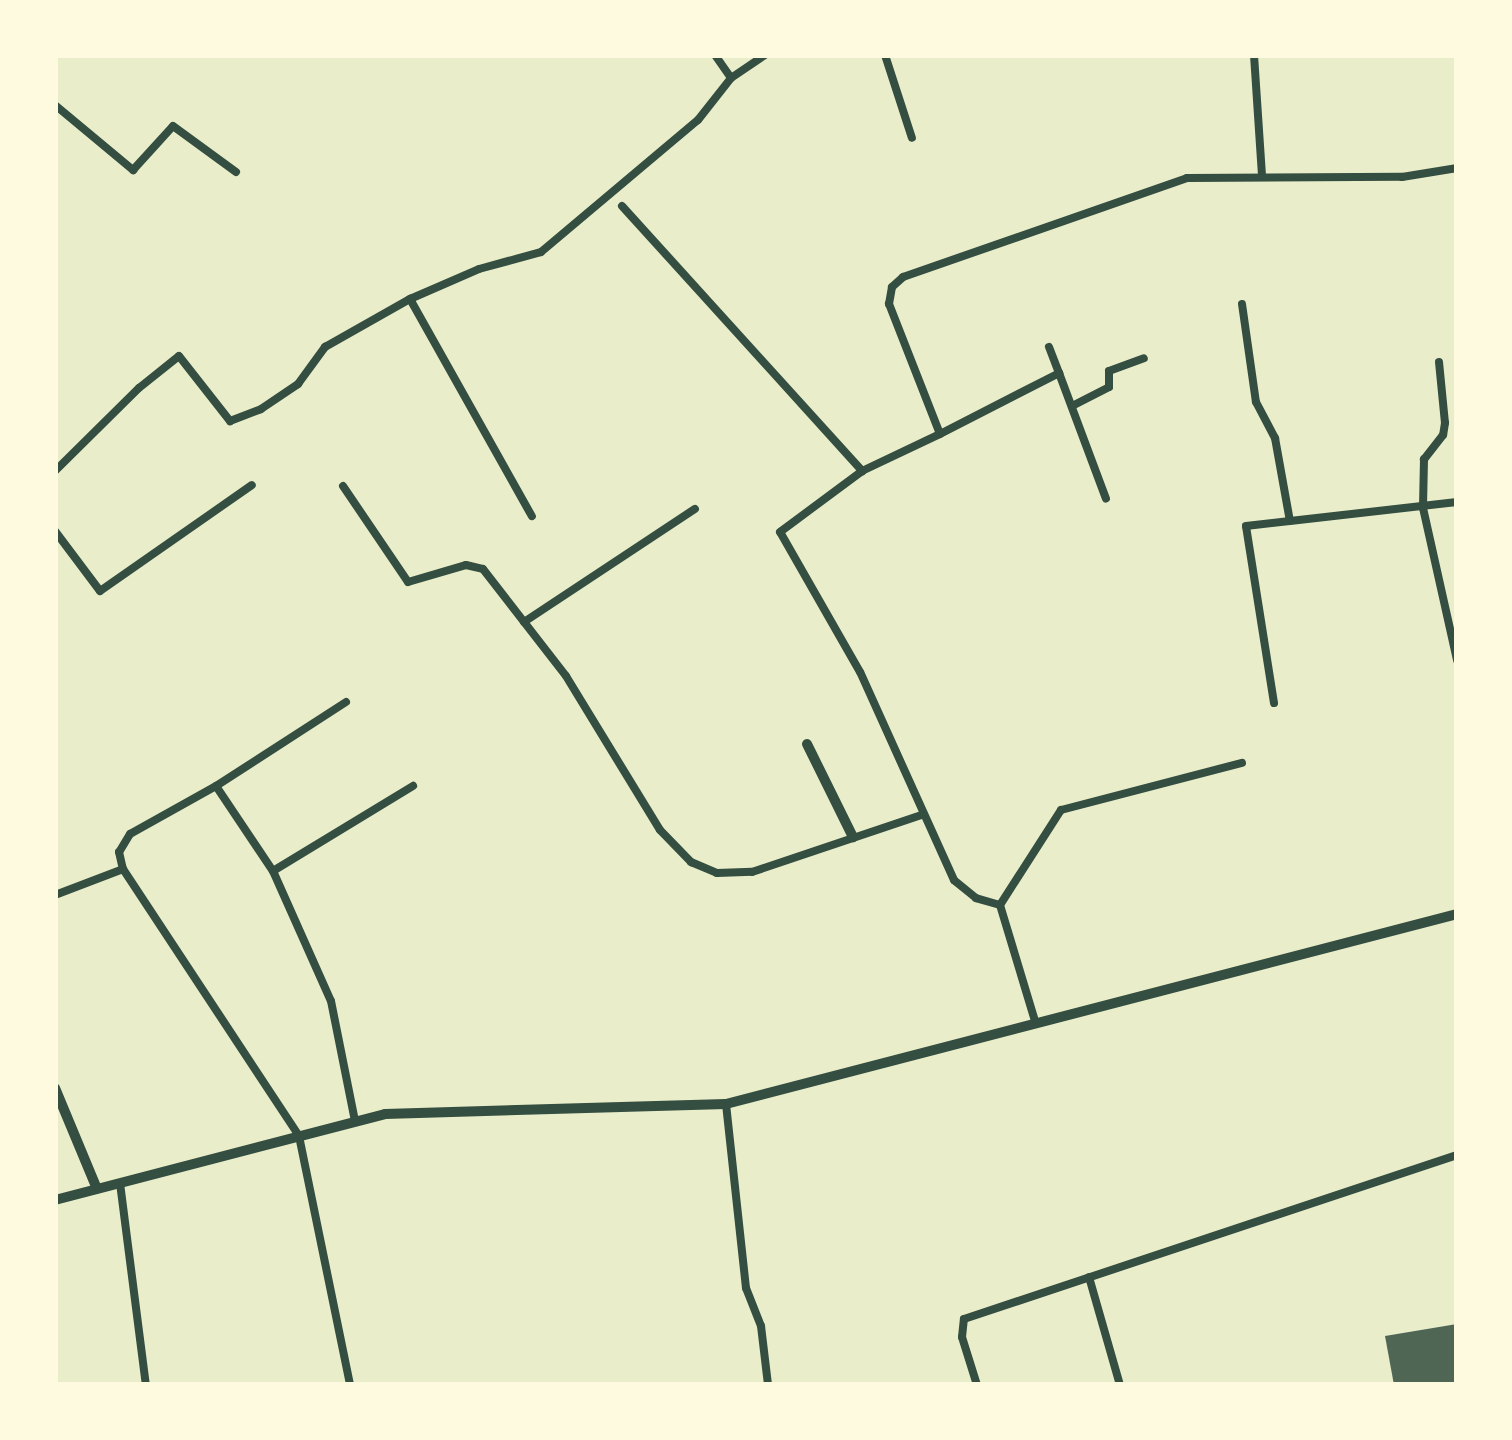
<!DOCTYPE html>
<html>
<head>
<meta charset="utf-8">
<style>
  body { margin:0 }
  #map { position:relative; width:1512px; height:1440px; overflow:hidden; background:#e9edc9; font-family:"Exo 2",sans-serif }
  div>[style] { position:absolute }
  .building>* { inset:0; background:#4f6655 }
  .service>* { height:8px; margin:-4px; padding:0 4px; transform-origin:4px; border-radius:4px; background:#344e41 }
  .minor>* { height:10px; margin:-5px; padding:0 5px; transform-origin:5px; border-radius:5px; background:#344e41 }
  span { translate:-50% -50%; white-space:nowrap; text-align:center; line-height:1.15; -webkit-text-stroke:10px #fefae0; paint-order:stroke }
  .frame { position:absolute; inset:0; border:58px solid #fefae0; pointer-events:none }
</style>
</head>
<body>
<div id="map">
  <div class="building">
    <div style="clip-path:polygon(1457px 1324px,1457px 1385px,1394px 1385px,1385px 1336px)"></div>
  </div>
  <div class="service">
    <div style="left:715px;top:55px;width:28px;rotate:55deg"></div>
    <div style="left:885px;top:55px;width:87px;rotate:72deg"></div>
    <div style="left:1254px;top:55px;width:121px;rotate:86.2deg"></div>
    <div style="left:55px;top:105px;width:102px;rotate:39.8deg"></div>
    <div style="left:133px;top:170px;width:59px;rotate:-47.7deg"></div>
    <div style="left:173px;top:126px;width:78px;rotate:36.1deg"></div>
    <div style="left:622px;top:206px;width:358px;rotate:47.8deg"></div>
    <div style="left:410px;top:299px;width:249px;rotate:60.7deg"></div>
    <div style="left:1242px;top:304px;width:99px;rotate:81.9deg"></div>
    <div style="left:1256px;top:402px;width:41px;rotate:62.2deg"></div>
    <div style="left:1275px;top:438px;width:84px;rotate:79.8deg"></div>
    <div style="left:1290px;top:521px;width:168px;rotate:-6.5deg"></div>
    <div style="left:1439px;top:362px;width:61px;rotate:84.4deg"></div>
    <div style="left:1445px;top:423px;width:12px;rotate:99deg"></div>
    <div style="left:1443px;top:435px;width:31px;rotate:128deg"></div>
    <div style="left:1424px;top:459px;width:49px;rotate:91.2deg"></div>
    <div style="left:1423px;top:508px;width:156px;rotate:77.4deg"></div>
    <div style="left:1059px;top:373px;width:134px;rotate:69.5deg"></div>
    <div style="left:1074px;top:405px;width:39px;rotate:-27deg"></div>
    <div style="left:1109px;top:387px;width:16px;rotate:-90deg"></div>
    <div style="left:1109px;top:371px;width:37px;rotate:-20deg"></div>
    <div style="left:940px;top:434px;width:134px;rotate:-27.1deg"></div>
    <div style="left:1059px;top:373px;width:28px;rotate:-111deg"></div>
    <div style="left:55px;top:471px;width:118px;rotate:-44.7deg"></div>
    <div style="left:139px;top:388px;width:51px;rotate:-38.7deg"></div>
    <div style="left:179px;top:356px;width:83px;rotate:51.9deg"></div>
    <div style="left:230px;top:421px;width:33px;rotate:-21deg"></div>
    <div style="left:261px;top:409px;width:45px;rotate:-34deg"></div>
    <div style="left:298px;top:384px;width:46px;rotate:-53.9deg"></div>
    <div style="left:325px;top:347px;width:98px;rotate:-29.5deg"></div>
    <div style="left:410px;top:299px;width:75px;rotate:-23.5deg"></div>
    <div style="left:479px;top:269px;width:64px;rotate:-15.3deg"></div>
    <div style="left:541px;top:252px;width:205px;rotate:-40.1deg"></div>
    <div style="left:698px;top:120px;width:53px;rotate:-51.8deg"></div>
    <div style="left:731px;top:78px;width:41px;rotate:-34.1deg"></div>
    <div style="left:343px;top:486px;width:116px;rotate:55.9deg"></div>
    <div style="left:408px;top:582px;width:60px;rotate:-16.3deg"></div>
    <div style="left:466px;top:565px;width:17px;rotate:13deg"></div>
    <div style="left:483px;top:569px;width:135px;rotate:52.2deg"></div>
    <div style="left:566px;top:676px;width:180px;rotate:58.6deg"></div>
    <div style="left:660px;top:830px;width:45px;rotate:45.9deg"></div>
    <div style="left:691px;top:862px;width:28px;rotate:23deg"></div>
    <div style="left:717px;top:873px;width:35px;rotate:-2deg"></div>
    <div style="left:752px;top:872px;width:178px;rotate:-18.6deg"></div>
    <div style="left:55px;top:531px;width:75px;rotate:53.1deg"></div>
    <div style="left:100px;top:591px;width:185px;rotate:-34.9deg"></div>
    <div style="left:524px;top:622px;width:205px;rotate:-33.5deg"></div>
    <div style="left:346px;top:702px;width:155px;rotate:147.1deg"></div>
    <div style="left:216px;top:786px;width:98px;rotate:150.8deg"></div>
    <div style="left:130px;top:834px;width:21px;rotate:121deg"></div>
    <div style="left:119px;top:852px;width:17px;rotate:77deg"></div>
    <div style="left:123px;top:869px;width:320px;rotate:56.6deg"></div>
    <div style="left:299px;top:1136px;width:254px;rotate:78.4deg"></div>
    <div style="left:1274px;top:703px;width:179px;rotate:-99deg"></div>
    <div style="left:1246px;top:526px;width:44px;rotate:-6.5deg"></div>
    <div style="left:216px;top:786px;width:102px;rotate:56.2deg"></div>
    <div style="left:273px;top:871px;width:142px;rotate:66deg"></div>
    <div style="left:331px;top:1001px;width:122px;rotate:78.7deg"></div>
    <div style="left:273px;top:871px;width:164px;rotate:-31.3deg"></div>
    <div style="left:55px;top:895px;width:73px;rotate:-20.9deg"></div>
    <div style="left:1000px;top:905px;width:113px;rotate:-57.3deg"></div>
    <div style="left:1061px;top:810px;width:187px;rotate:-14.6deg"></div>
    <div style="left:1035px;top:1021px;width:121px;rotate:-106.8deg"></div>
    <div style="left:1000px;top:905px;width:25px;rotate:-164deg"></div>
    <div style="left:976px;top:898px;width:28px;rotate:-141deg"></div>
    <div style="left:954px;top:880px;width:228px;rotate:-114.3deg"></div>
    <div style="left:860px;top:672px;width:161px;rotate:-119.7deg"></div>
    <div style="left:780px;top:532px;width:102px;rotate:-36.6deg"></div>
    <div style="left:862px;top:471px;width:86px;rotate:-25.4deg"></div>
    <div style="left:940px;top:434px;width:140px;rotate:-111.4deg"></div>
    <div style="left:889px;top:304px;width:17px;rotate:-80deg"></div>
    <div style="left:892px;top:287px;width:15px;rotate:-42deg"></div>
    <div style="left:903px;top:277px;width:301px;rotate:-19.2deg"></div>
    <div style="left:1187px;top:178px;width:215px;rotate:-0.3deg"></div>
    <div style="left:1402px;top:177px;width:56px;rotate:-9.3deg"></div>
    <div style="left:726px;top:1104px;width:185px;rotate:83.8deg"></div>
    <div style="left:746px;top:1288px;width:41px;rotate:68.5deg"></div>
    <div style="left:761px;top:1326px;width:59px;rotate:83.2deg"></div>
    <div style="left:120px;top:1183px;width:204px;rotate:82.7deg"></div>
    <div style="left:1089px;top:1277px;width:112px;rotate:74deg"></div>
    <div style="left:977px;top:1385px;width:50px;rotate:-107.4deg"></div>
    <div style="left:962px;top:1337px;width:18px;rotate:-84deg"></div>
    <div style="left:964px;top:1319px;width:520px;rotate:-18.4deg"></div>
  </div>
  <div class="minor">
    <div style="left:807px;top:744px;width:104px;rotate:63.7deg"></div>
    <div style="left:55px;top:1088px;width:109px;rotate:67.4deg"></div>
    <div style="left:55px;top:1200px;width:341px;rotate:-14.6deg"></div>
    <div style="left:385px;top:1114px;width:341px;rotate:-1.7deg"></div>
    <div style="left:726px;top:1104px;width:755px;rotate:-14.57deg"></div>
  </div>
  <div class="frame"></div>
</div>
</body>
</html>
